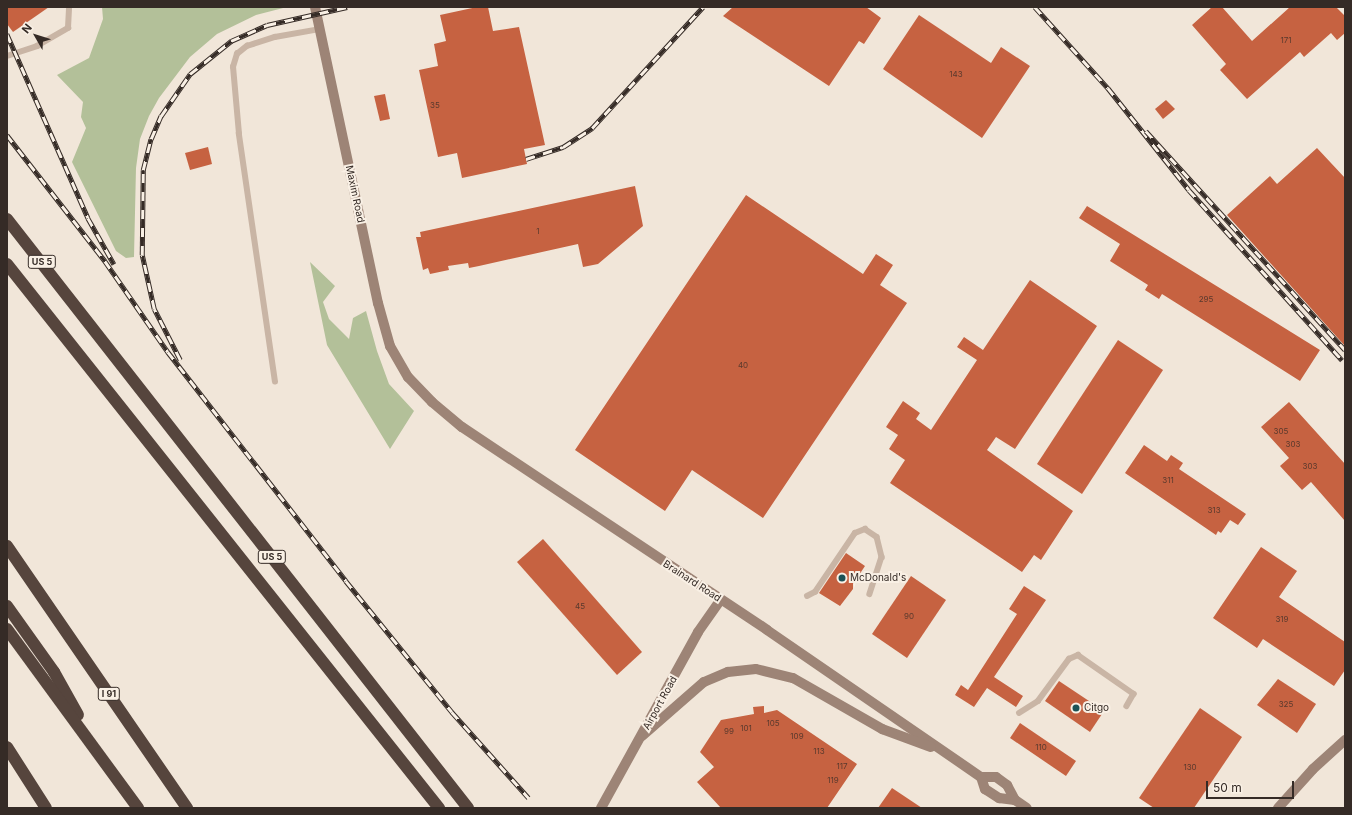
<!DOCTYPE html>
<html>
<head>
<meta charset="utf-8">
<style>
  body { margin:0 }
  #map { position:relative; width:1352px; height:815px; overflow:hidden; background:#f1e6d9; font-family:Inter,sans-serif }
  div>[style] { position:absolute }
  .green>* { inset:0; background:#b3c099 }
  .building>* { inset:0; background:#c66241 }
  .lane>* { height:5.5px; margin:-2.75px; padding:0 2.75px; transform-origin:2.75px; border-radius:2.75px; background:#c9b5a5 }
  .secondary>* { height:10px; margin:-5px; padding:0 5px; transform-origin:5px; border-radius:5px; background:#9d8476 }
  .highway>* { height:12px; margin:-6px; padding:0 6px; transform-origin:6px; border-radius:6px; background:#56453d }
  .rail>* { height:4.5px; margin-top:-2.25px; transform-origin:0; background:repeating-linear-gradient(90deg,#f9f0e5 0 9px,#352b26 0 18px); box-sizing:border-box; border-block:1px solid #352b26 }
  .dots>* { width:11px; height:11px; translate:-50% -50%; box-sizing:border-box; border:2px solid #f9f0e5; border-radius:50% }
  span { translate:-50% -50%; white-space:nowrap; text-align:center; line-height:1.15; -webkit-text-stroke:4px #f9f0e5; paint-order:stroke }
  .number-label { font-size:8px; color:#59392d }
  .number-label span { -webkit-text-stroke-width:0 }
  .shield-label span { padding:1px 3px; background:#f9f0e5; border:1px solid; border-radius:3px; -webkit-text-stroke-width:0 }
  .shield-label { font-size:9px; color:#352b26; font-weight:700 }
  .street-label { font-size:10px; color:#352b26 }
  .poi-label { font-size:10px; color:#352b26 }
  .left { translate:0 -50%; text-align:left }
  .frame { position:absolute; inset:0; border:8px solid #352b26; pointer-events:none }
  .north { position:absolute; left:16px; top:16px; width:40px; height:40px; -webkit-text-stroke:3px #f9f0e5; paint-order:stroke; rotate:309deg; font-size:11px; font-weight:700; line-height:16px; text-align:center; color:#352b26 }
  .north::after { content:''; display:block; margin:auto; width:14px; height:18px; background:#352b26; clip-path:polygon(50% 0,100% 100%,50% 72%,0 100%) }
  .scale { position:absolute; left:1206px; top:781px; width:88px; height:18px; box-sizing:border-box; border:2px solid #352b26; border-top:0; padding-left:5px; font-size:12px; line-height:14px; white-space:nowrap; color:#352b26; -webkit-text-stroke:3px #f9f0e5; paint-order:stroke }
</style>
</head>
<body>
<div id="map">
  <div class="green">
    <div style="clip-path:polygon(102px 7px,287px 7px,256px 15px,217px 34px,190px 57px,159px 98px,149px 116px,140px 139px,136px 168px,134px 257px,126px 258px,116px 251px,72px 162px,86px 128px,81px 117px,83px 102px,57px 75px,89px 58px,103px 19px)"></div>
    <div style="clip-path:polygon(310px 262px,335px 286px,323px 302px,329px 319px,349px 339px,353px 318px,366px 311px,377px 351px,389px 384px,414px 411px,390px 449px,327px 345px)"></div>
  </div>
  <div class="building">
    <div style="clip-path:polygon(7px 7px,49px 7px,13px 32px,7px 24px)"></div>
    <div style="clip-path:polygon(477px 7px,488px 7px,493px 31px,519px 27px,545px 145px,524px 149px,527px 164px,462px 178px,457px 153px,438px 157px,419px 70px,438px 66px,434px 44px,446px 41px,440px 15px)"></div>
    <div style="clip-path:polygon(733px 7px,866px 7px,881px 18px,864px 44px,859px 41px,829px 86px,723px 16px)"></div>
    <div style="clip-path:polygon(1212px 7px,1222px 7px,1252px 41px,1290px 7px,1336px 7px,1345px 16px,1345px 33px,1337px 40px,1331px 33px,1304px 57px,1300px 52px,1247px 99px,1220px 70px,1226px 64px,1192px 25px)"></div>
    <div style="clip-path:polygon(919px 15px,991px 63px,1001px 47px,1030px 66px,982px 138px,883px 69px)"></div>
    <div style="clip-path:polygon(385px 94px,390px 119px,380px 121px,374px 96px)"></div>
    <div style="clip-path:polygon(1166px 100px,1175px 109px,1163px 119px,1155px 109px)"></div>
    <div style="clip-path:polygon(208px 147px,212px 164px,190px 170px,185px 153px)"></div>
    <div style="clip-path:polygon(1317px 148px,1345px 178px,1345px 346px,1227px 215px,1270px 176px,1277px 184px)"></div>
    <div style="clip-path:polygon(635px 186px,643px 226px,598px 264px,583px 267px,578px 244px,479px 266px,469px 268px,468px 263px,448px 266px,449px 270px,430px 274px,428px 268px,423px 270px,416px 237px,421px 237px,420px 232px)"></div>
    <div style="clip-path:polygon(746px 195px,863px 274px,876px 254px,893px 265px,880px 285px,907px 303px,763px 518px,692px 470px,665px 511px,575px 450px)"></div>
    <div style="clip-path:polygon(1087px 206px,1320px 350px,1300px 381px,1162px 294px,1159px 299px,1145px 290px,1148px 285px,1110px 261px,1120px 244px,1079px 218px)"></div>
    <div style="clip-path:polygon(1030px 280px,1097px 326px,1015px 449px,996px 437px,987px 450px,1073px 511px,1041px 560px,1034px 555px,1022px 572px,890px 483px,905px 460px,889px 449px,898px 435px,886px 427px,903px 401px,920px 413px,916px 419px,931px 430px,977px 360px,957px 347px,964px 337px,983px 350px)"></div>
    <div style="clip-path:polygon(1118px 340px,1163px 370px,1082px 494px,1037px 464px)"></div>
    <div style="clip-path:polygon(1289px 402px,1345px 464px,1345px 521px,1311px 482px,1302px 490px,1280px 466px,1289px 458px,1261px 427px)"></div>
    <div style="clip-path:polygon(1144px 445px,1167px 461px,1171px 455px,1183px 463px,1179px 469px,1246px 514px,1238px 525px,1230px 520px,1221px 533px,1218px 531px,1216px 535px,1125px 473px)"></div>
    <div style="clip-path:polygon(543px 539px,642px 652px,617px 675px,517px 562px)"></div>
    <div style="clip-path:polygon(1261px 547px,1297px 571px,1279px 597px,1345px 642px,1345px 670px,1334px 686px,1263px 639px,1257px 648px,1213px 618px)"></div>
    <div style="clip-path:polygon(846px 553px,865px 566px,853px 584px,853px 589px,840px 606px,819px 593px)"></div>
    <div style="clip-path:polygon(911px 576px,946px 600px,907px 658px,872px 634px)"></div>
    <div style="clip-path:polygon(1024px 586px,1046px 600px,994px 677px,1023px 696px,1016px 707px,987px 688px,974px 707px,955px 695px,961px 685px,968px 690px,1017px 614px,1009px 609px)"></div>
    <div style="clip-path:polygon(1278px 679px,1316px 704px,1297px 733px,1257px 705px)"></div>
    <div style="clip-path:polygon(1059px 681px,1104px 711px,1090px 732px,1045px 701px)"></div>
    <div style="clip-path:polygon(764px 706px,764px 713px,777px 710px,857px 764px,827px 808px,721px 808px,697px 782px,714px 767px,700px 752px,721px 720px,754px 714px,753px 707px)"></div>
    <div style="clip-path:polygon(1200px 708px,1242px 737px,1194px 808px,1154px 808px,1139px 798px)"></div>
    <div style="clip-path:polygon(1020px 723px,1076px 761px,1066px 776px,1010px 738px)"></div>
    <div style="clip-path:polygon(892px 788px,922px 808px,878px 808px)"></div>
  </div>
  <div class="lane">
    <div style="left:7px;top:56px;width:32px;rotate:-18deg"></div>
    <div style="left:37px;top:46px;width:36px;rotate:-30deg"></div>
    <div style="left:68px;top:28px;width:21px;rotate:-87deg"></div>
    <div style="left:275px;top:382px;width:251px;rotate:-98.3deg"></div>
    <div style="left:239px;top:134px;width:67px;rotate:-95.1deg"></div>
    <div style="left:233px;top:67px;width:14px;rotate:-73deg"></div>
    <div style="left:237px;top:54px;width:13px;rotate:-39deg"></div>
    <div style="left:247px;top:46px;width:29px;rotate:-18deg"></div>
    <div style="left:275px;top:37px;width:46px;rotate:-10.1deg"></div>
    <div style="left:807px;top:596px;width:9px;rotate:-27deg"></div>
    <div style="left:815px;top:592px;width:71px;rotate:-55.9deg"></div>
    <div style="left:855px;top:533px;width:11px;rotate:-22deg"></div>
    <div style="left:865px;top:529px;width:14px;rotate:34deg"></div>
    <div style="left:877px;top:537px;width:21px;rotate:76deg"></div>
    <div style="left:882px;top:557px;width:39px;rotate:108deg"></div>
    <div style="left:1019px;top:713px;width:22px;rotate:-32deg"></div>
    <div style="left:1038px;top:701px;width:52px;rotate:-53.6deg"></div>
    <div style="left:1069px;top:659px;width:10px;rotate:-24deg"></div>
    <div style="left:1078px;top:655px;width:68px;rotate:34.9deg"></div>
    <div style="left:1134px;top:694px;width:14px;rotate:120deg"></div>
  </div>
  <div class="secondary">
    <div style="left:315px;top:7px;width:303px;rotate:78deg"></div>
    <div style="left:378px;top:303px;width:45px;rotate:74.4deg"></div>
    <div style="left:390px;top:346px;width:36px;rotate:60deg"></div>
    <div style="left:408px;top:377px;width:35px;rotate:46deg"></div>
    <div style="left:432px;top:402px;width:39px;rotate:40deg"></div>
    <div style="left:462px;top:427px;width:366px;rotate:33.6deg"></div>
    <div style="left:767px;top:630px;width:260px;rotate:34.5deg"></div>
    <div style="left:981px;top:777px;width:15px"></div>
    <div style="left:996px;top:777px;width:14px;rotate:36deg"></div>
    <div style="left:1007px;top:785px;width:17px;rotate:62deg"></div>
    <div style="left:642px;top:736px;width:82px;rotate:-41.1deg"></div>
    <div style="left:704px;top:682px;width:26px;rotate:-23deg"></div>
    <div style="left:728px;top:672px;width:28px;rotate:-6deg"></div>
    <div style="left:756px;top:669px;width:38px;rotate:14deg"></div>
    <div style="left:793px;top:678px;width:103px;rotate:29.8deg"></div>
    <div style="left:882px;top:729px;width:52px;rotate:20.2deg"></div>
    <div style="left:981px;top:777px;width:13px;rotate:72deg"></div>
    <div style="left:985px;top:789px;width:17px;rotate:33deg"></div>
    <div style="left:999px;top:798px;width:16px;rotate:7deg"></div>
    <div style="left:1015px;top:800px;width:14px;rotate:34deg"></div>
    <div style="left:601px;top:808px;width:201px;rotate:-61.1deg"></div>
    <div style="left:698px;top:632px;width:39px;rotate:-55deg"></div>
    <div style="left:1278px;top:808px;width:52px;rotate:-48.1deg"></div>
    <div style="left:1313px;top:769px;width:43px;rotate:-42.2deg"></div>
  </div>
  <div class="highway">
    <div style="left:7px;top:219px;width:748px;rotate:51.95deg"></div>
    <div style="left:7px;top:264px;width:695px;rotate:51.55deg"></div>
    <div style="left:7px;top:546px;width:318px;rotate:55.5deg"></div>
    <div style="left:7px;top:606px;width:81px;rotate:54.5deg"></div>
    <div style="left:54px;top:672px;width:49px;rotate:60.8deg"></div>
    <div style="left:7px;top:629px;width:222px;rotate:53.8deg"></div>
    <div style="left:7px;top:747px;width:72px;rotate:57.4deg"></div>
  </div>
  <div class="rail">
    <div style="left:1035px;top:7px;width:109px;rotate:48deg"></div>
    <div style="left:1108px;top:88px;width:130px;rotate:51.5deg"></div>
    <div style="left:1189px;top:190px;width:229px;rotate:48deg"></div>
    <div style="left:7px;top:34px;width:201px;rotate:66.2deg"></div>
    <div style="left:88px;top:218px;width:53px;rotate:60.5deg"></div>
    <div style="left:1146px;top:131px;width:296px;rotate:47.7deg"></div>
    <div style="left:7px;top:135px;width:160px;rotate:52.1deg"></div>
    <div style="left:105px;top:261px;width:111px;rotate:55.3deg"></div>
    <div style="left:168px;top:352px;width:290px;rotate:52.1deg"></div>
    <div style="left:346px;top:581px;width:169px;rotate:51deg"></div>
    <div style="left:452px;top:712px;width:115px;rotate:48.2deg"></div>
    <div style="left:526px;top:159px;width:39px;rotate:-18deg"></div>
    <div style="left:563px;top:147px;width:35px;rotate:-33deg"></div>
    <div style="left:592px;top:128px;width:164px;rotate:-47.5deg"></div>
    <div style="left:180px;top:360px;width:57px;rotate:-117deg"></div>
    <div style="left:154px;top:309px;width:55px;rotate:-102.5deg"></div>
    <div style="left:142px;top:255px;width:85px;rotate:-89.3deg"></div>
    <div style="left:143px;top:170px;width:32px;rotate:-76deg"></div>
    <div style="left:151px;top:139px;width:25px;rotate:-67deg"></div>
    <div style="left:161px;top:116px;width:51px;rotate:-55.4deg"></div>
    <div style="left:190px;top:74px;width:53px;rotate:-38.8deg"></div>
    <div style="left:231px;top:41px;width:39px;rotate:-24deg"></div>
    <div style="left:267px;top:25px;width:82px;rotate:-12.7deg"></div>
  </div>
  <div class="dots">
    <div style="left:842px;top:578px;background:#1c5256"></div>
    <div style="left:1076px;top:708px;background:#1c5256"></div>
  </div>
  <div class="number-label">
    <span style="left:1286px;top:41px">171</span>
    <span style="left:956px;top:75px">143</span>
    <span style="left:435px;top:106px">35</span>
    <span style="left:538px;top:232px">1</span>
    <span style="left:1206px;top:300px">295</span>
    <span style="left:743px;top:366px">40</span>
    <span style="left:1281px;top:432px">305</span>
    <span style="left:1293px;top:445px">303</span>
    <span style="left:1310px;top:467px">303</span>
    <span style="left:1168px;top:481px">311</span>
    <span style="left:1214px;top:511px">313</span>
    <span style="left:580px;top:607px">45</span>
    <span style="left:909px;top:617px">90</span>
    <span style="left:1282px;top:620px">319</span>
    <span style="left:1286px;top:705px">325</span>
    <span style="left:773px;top:724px">105</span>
    <span style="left:746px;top:729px">101</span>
    <span style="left:729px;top:732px">99</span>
    <span style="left:797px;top:737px">109</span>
    <span style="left:1041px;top:748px">110</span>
    <span style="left:819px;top:752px">113</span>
    <span style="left:842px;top:767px">117</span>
    <span style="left:1190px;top:768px">130</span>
    <span style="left:833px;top:781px">119</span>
  </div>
  <div class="shield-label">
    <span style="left:42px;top:262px">US 5</span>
    <span style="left:272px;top:557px">US 5</span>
    <span style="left:109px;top:694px">I 91</span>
  </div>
  <div class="street-label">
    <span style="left:355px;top:194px;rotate:78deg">Maxim Road</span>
    <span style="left:692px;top:581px;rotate:33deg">Brainard Road</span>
    <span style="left:660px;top:703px;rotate:-61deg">Airport Road</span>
  </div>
  <div class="poi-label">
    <span class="left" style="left:850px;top:578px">McDonald's</span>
    <span class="left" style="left:1084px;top:708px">Citgo</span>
  </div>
  <div class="frame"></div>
  <div class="north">N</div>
  <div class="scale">50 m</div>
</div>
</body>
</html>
